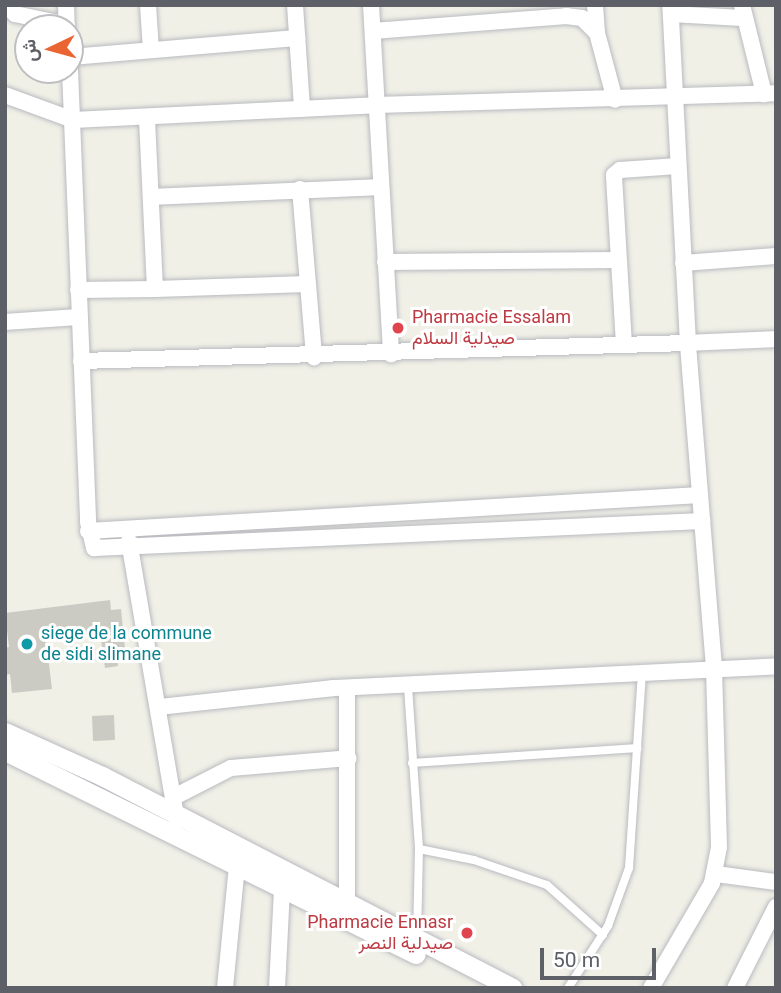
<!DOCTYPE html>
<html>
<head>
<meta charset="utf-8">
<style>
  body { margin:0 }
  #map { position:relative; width:781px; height:993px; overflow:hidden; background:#f0f0e7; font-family:Roboto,Vazirmatn,sans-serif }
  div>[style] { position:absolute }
  .building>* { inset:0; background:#cbcbc3 }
  .roads { filter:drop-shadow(0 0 2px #b9bac0) drop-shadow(0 0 2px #b9bac0) }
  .service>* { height:8px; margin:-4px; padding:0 4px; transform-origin:4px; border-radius:4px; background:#fff }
  .minor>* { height:16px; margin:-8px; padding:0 8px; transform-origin:8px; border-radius:8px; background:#fff }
  .tertiary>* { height:19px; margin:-9.5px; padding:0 9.5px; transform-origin:9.5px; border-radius:9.5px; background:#fff }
  .dots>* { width:19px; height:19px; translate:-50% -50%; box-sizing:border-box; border:4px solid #fff; border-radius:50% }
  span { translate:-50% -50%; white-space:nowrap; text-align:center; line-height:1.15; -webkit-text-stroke:6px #fff; paint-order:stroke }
  .health-label { font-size:18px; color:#be3a42 }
  .left { translate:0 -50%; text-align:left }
  .right { translate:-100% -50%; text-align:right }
  .culture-label { font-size:18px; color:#0d838f }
  .frame { position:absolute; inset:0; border:7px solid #5e6067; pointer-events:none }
  .north { position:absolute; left:14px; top:14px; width:70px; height:70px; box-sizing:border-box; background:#fff; border:2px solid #bfbfc2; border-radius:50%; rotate:265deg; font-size:19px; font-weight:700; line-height:28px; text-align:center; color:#5e6067 }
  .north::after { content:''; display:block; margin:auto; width:24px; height:32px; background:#eb6533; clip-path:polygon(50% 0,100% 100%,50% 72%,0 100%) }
  .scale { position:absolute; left:540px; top:948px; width:116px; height:32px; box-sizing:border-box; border:4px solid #5e6067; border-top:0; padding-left:9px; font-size:21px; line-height:24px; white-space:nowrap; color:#5e6067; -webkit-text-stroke:5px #fff; paint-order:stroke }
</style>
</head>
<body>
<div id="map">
  <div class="building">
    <div style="clip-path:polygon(110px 600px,111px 610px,121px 609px,125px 649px,117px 650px,118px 666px,105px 668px,100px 633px,46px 640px,52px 689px,12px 693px,10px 674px,5px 675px,5px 648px,9px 647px,5px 613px)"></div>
    <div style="clip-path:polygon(114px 715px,115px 740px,93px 741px,92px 716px)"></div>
  </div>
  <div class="roads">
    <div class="service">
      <div style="left:408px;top:687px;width:162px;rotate:86.1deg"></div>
      <div style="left:419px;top:849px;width:88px;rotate:91.3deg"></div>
      <div style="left:412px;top:763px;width:226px;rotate:-3.8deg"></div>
      <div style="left:419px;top:849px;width:56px;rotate:11.3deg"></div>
      <div style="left:474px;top:860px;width:77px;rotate:18.9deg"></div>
      <div style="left:547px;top:885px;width:75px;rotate:41.8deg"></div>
      <div style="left:568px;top:988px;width:74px;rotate:-57.2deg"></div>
      <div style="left:608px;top:926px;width:62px;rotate:-70.1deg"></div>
      <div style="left:629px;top:868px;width:195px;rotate:-86.2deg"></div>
    </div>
    <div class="minor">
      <div style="left:6px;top:5px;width:13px;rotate:45deg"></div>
      <div style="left:15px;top:14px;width:53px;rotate:11.9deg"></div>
      <div style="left:66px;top:5px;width:23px;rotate:88deg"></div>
      <div style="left:148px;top:5px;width:45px;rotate:86.2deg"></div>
      <div style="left:295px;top:5px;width:104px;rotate:86.1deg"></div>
      <div style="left:371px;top:5px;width:350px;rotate:86.7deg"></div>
      <div style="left:595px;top:5px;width:28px;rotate:86deg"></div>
      <div style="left:742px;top:5px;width:92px;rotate:76.1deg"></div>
      <div style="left:671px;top:14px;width:71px;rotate:3.2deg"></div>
      <div style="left:373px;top:31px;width:194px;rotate:-4.4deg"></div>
      <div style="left:566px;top:16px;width:16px;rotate:7deg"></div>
      <div style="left:582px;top:18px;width:21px;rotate:45deg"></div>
      <div style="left:597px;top:33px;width:69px;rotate:75deg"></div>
      <div style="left:70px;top:57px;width:228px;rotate:-4.8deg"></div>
      <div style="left:70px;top:70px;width:452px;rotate:87.7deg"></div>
      <div style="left:88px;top:522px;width:27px;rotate:77deg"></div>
      <div style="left:94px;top:548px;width:609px;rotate:-2.54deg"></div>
      <div style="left:5px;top:95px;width:72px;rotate:20.2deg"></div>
      <div style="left:73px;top:120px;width:303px;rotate:-2.8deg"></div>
      <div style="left:376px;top:105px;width:400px;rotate:-1.7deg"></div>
      <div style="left:300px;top:189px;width:169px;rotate:85.2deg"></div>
      <div style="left:152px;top:197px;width:228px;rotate:-2.5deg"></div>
      <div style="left:385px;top:262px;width:233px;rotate:-0.5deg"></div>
      <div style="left:683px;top:263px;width:93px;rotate:-4.3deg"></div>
      <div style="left:155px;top:289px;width:152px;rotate:-1.9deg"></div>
      <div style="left:78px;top:290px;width:77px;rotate:-0.7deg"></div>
      <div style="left:155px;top:289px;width:170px;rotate:-92.7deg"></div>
      <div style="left:5px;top:322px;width:73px;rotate:-3.9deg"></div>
      <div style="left:624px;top:345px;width:170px;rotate:-93.4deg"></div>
      <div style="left:614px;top:175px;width:8px;rotate:-40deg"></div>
      <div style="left:620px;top:170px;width:58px;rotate:-3.9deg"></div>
      <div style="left:81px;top:361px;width:607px;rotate:-1.7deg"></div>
      <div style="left:688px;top:343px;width:338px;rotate:-93deg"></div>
      <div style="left:88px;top:531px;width:613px;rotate:-3.37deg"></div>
      <div style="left:129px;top:541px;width:285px;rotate:80.3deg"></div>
      <div style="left:159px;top:707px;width:175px;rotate:-6.2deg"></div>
      <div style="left:333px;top:688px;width:444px;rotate:-2.8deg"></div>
      <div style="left:174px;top:797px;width:64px;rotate:-27deg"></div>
      <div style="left:231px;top:768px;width:118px;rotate:-4.8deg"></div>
      <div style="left:716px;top:874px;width:61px;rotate:7.6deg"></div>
      <div style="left:347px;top:903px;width:215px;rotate:-90deg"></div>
      <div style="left:225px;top:988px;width:124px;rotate:-84.4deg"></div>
      <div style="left:277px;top:988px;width:99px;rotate:-87.1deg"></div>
      <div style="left:651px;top:988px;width:121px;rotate:-59.8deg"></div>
      <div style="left:712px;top:883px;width:37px;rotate:-79deg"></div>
      <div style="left:719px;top:847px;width:179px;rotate:-91.6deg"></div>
      <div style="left:714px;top:668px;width:326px;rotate:-94.6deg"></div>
      <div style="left:688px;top:343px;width:88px;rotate:-2.6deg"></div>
      <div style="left:735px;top:988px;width:91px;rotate:-63.2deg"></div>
    </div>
    <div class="tertiary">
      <div style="left:5px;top:732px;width:107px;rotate:24.4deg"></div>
      <div style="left:102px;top:776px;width:462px;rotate:27.3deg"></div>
      <div style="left:5px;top:751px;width:458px;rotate:26.3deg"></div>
    </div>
  </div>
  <div class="dots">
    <div style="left:398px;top:328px;background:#e0444e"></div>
    <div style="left:27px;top:644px;background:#0f9aa8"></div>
    <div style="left:467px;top:933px;background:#e0444e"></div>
  </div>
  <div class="health-label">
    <span class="left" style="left:412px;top:328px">Pharmacie Essalam<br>صيدلية السلام</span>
    <span class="right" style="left:453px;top:933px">Pharmacie Ennasr<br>صيدلية النصر</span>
  </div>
  <div class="culture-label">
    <span class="left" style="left:41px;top:644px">siege de la commune<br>de sidi slimane</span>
  </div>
  <div class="frame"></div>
  <div class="north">ش</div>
  <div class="scale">50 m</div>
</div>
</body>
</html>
